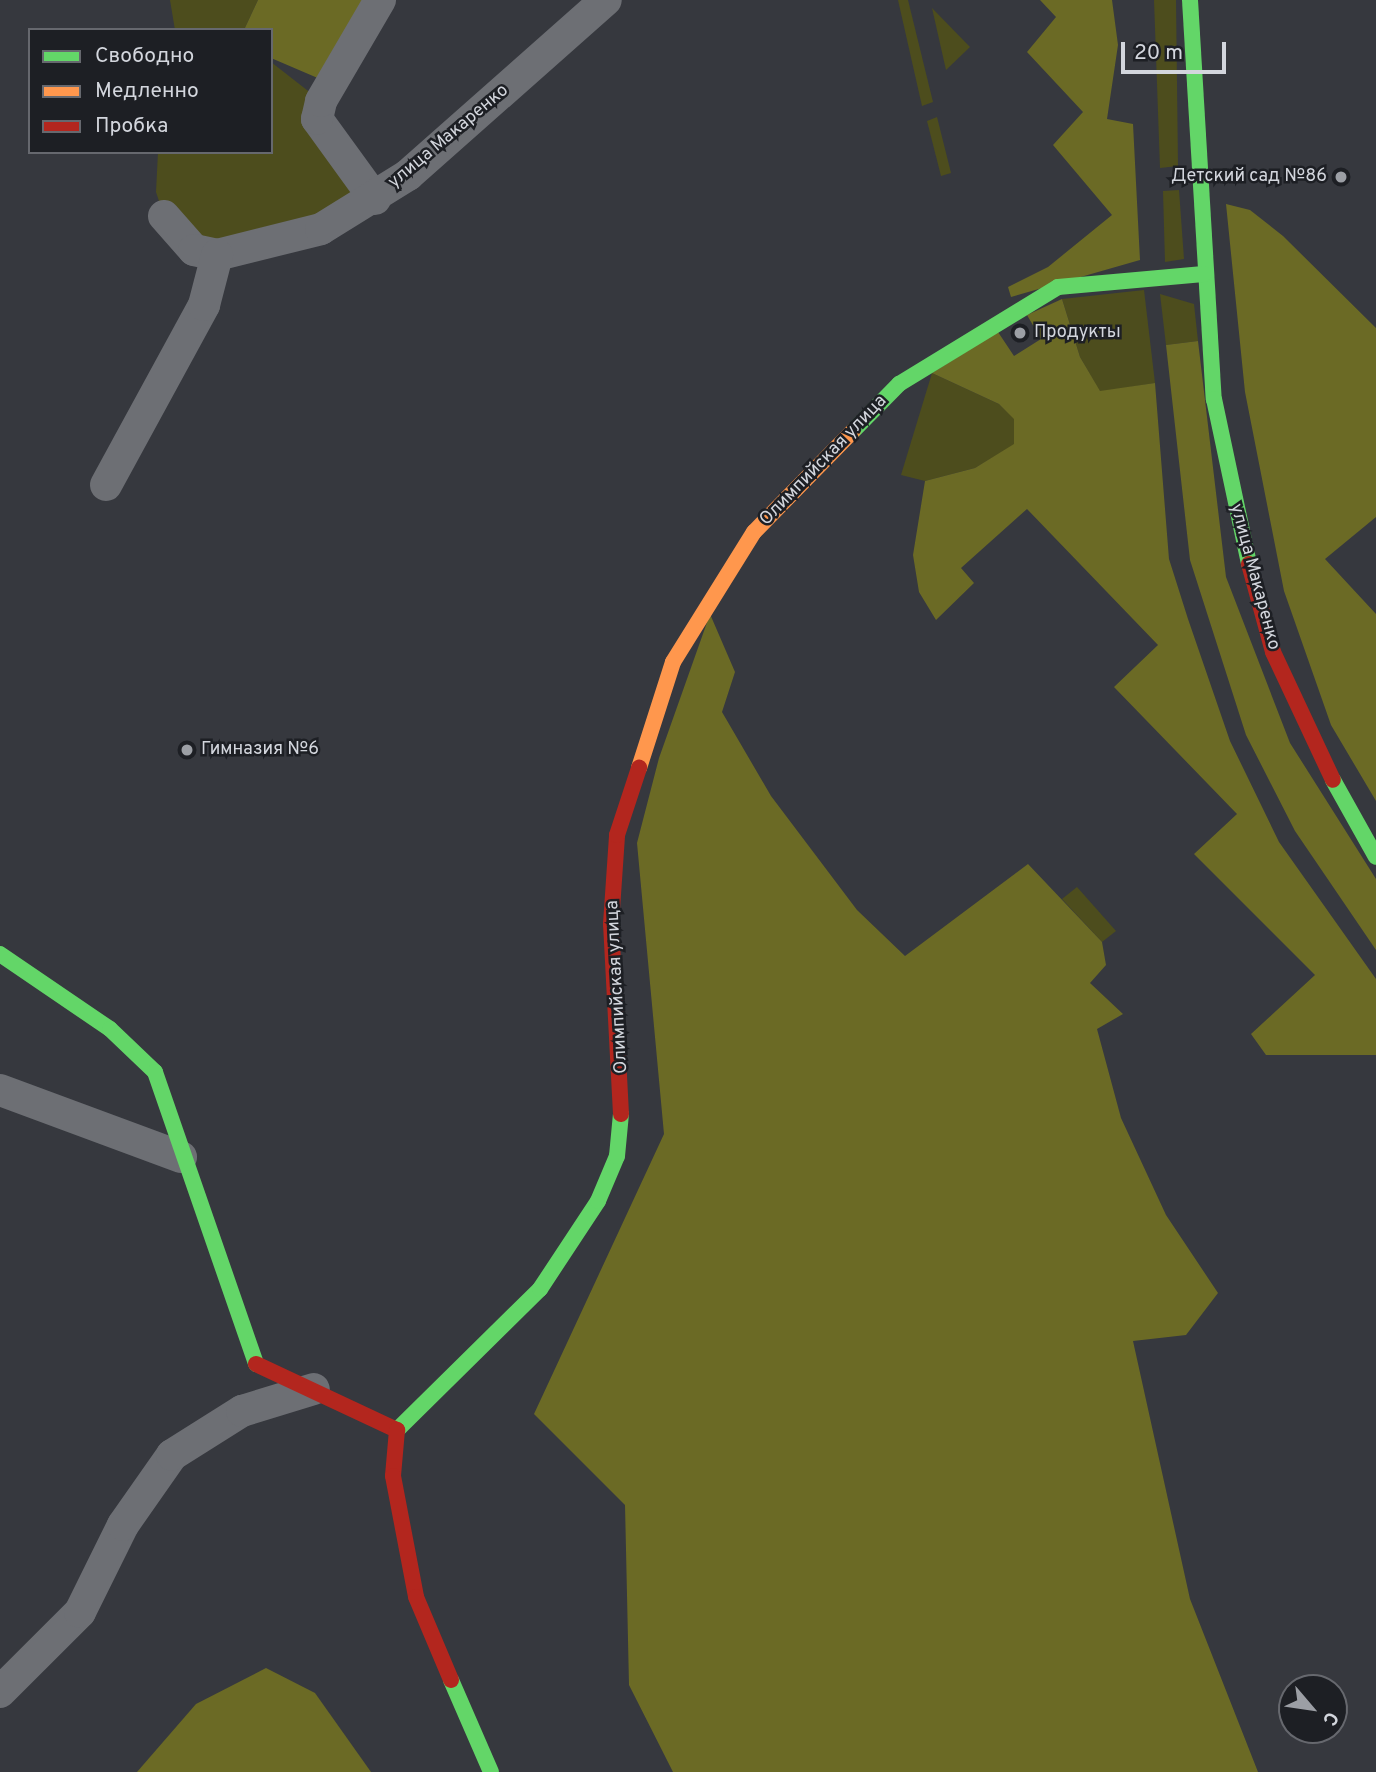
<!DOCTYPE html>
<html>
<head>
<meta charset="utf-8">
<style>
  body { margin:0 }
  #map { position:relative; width:1376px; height:1772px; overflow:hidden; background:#36383e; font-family:Overpass,sans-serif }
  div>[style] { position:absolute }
  .green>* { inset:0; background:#4d4d1d }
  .forest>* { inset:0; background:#6b6a25 }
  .street>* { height:32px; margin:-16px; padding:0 16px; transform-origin:16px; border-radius:16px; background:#6d6f74 }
  .fast>* { height:16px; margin:-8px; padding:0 8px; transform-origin:8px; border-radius:8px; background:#63d668 }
  .slow>* { height:16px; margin:-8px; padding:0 8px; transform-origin:8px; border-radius:8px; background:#ff974d }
  .jam>* { height:16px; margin:-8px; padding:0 8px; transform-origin:8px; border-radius:8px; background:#b3261e }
  .dots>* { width:19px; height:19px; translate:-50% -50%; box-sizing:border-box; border:4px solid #1d1f24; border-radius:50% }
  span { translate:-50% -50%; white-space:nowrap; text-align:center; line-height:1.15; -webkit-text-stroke:5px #1d1f24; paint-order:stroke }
  .street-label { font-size:18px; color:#d3d6dd }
  .poi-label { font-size:18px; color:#d3d6dd }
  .right { translate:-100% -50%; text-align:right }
  .left { translate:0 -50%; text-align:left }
  .legend { position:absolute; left:28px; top:28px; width:245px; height:126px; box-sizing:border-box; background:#1d1f24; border:2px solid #66686e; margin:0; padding:9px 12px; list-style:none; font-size:21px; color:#d3d6dd }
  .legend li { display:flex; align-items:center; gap:14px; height:35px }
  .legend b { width:35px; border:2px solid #66686e }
  .north { position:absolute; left:1278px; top:1674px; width:70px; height:70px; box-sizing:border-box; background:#1d1f24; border:2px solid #66686e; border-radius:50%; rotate:119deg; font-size:19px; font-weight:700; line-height:28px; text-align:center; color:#d3d6dd }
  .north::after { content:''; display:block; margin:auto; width:24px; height:32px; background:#9c9fa5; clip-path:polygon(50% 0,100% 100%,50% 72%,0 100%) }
  .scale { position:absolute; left:1121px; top:42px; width:105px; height:32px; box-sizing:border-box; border:4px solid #d3d6dd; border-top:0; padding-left:9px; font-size:21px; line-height:24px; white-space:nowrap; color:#d3d6dd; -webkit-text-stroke:5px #1d1f24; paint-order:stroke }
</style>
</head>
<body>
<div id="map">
  <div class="green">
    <div style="clip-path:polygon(170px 0,258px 0,244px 30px,175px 30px)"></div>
    <div style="clip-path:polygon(898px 0,908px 0,933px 102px,922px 106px)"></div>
    <div style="clip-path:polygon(1154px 0,1176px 0,1178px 166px,1160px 168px)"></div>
    <div style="clip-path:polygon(932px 8px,970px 47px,946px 70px)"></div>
    <div style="clip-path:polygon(271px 62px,321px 101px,375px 199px,217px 255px,164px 216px,156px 192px,158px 152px,271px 152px)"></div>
    <div style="clip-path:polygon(937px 117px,951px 173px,941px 176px,927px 121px)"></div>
    <div style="clip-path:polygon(1179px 190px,1184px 259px,1165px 262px,1163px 191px)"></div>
    <div style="clip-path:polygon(1144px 290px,1155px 383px,1100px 392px,1080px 357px,1062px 299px)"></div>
    <div style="clip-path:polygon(1160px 294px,1194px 304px,1198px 341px,1166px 345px)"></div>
    <div style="clip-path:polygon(932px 373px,999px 404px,1015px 419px,1014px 445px,975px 468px,925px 481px,901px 475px)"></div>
    <div style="clip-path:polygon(1077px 887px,1116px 931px,1102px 942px,1062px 899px)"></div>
  </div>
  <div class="forest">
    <div style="clip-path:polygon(258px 0,380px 0,334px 85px,271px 58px,271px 30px,244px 30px)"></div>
    <div style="clip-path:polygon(1040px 0,1112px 0,1118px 45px,1107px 119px,1133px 124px,1140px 260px,1011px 297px,1008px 287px,1048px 267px,1112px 215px,1053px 145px,1083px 112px,1027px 52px,1056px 17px)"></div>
    <div style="clip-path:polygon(1226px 204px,1250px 210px,1283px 236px,1376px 328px,1376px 517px,1325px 559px,1376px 614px,1376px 801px,1331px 725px,1284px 591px,1245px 392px)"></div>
    <div style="clip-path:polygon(1062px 299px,1080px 357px,1100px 391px,1155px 383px,1169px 559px,1188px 619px,1230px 741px,1279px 842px,1376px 979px,1376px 1055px,1266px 1055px,1251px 1034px,1315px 975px,1194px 854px,1237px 814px,1114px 687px,1158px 645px,1027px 509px,961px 568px,974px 583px,936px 620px,919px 592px,913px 555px,925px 481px,975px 468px,1014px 444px,1014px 419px,999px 404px,932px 373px,998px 332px,1014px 356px,1041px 339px,1027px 315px)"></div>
    <div style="clip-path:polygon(1198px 341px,1226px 577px,1290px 743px,1376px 879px,1376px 950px,1295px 831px,1246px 735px,1190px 560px,1166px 345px)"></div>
    <div style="clip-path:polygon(710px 614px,735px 672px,722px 712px,771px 796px,857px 910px,905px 956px,1028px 864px,1102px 942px,1106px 965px,1090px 983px,1123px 1014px,1097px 1029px,1121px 1118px,1166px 1215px,1218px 1293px,1186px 1335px,1133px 1341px,1190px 1599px,1258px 1772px,673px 1772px,629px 1685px,625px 1505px,534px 1414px,664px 1134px,637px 843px,659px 758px)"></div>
    <div style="clip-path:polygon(266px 1668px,315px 1693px,371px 1772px,137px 1772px,196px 1704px)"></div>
  </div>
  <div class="street">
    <div style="left:375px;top:199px;width:99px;rotate:-125.9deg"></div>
    <div style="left:317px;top:119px;width:18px;rotate:-77deg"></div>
    <div style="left:321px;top:101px;width:117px;rotate:-59.7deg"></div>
    <div style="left:164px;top:216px;width:45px;rotate:48.6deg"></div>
    <div style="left:194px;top:250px;width:24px;rotate:12deg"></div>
    <div style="left:217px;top:255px;width:107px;rotate:-14deg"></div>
    <div style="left:321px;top:229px;width:102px;rotate:-31.8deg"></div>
    <div style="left:408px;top:175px;width:264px;rotate:-41.5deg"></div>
    <div style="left:106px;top:485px;width:205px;rotate:-61.4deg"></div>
    <div style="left:204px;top:305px;width:52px;rotate:-75.4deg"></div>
    <div style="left:0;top:1090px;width:193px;rotate:20.3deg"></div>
    <div style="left:0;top:1692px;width:113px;rotate:-45deg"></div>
    <div style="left:80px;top:1612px;width:97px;rotate:-63.7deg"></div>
    <div style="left:123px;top:1525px;width:85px;rotate:-55deg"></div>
    <div style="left:172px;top:1455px;width:83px;rotate:-32.2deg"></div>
    <div style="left:242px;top:1411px;width:75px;rotate:-17deg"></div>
  </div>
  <div class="fast">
    <div style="left:1190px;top:0;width:400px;rotate:86.6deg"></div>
    <div style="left:1214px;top:399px;width:169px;rotate:78deg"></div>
    <div style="left:853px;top:431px;width:66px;rotate:-45.6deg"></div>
    <div style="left:899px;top:384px;width:186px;rotate:-31.4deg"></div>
    <div style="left:1058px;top:287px;width:146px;rotate:-5.1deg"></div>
    <div style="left:1333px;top:780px;width:88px;rotate:60.8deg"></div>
    <div style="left:0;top:954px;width:133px;rotate:34.3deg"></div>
    <div style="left:110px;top:1029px;width:62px;rotate:43.7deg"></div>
    <div style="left:155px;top:1072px;width:309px;rotate:70.9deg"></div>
    <div style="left:397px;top:1430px;width:201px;rotate:-44.6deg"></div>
    <div style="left:540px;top:1289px;width:105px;rotate:-56.6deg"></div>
    <div style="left:598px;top:1201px;width:49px;rotate:-67.1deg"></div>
    <div style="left:617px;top:1156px;width:42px;rotate:-84.6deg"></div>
    <div style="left:451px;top:1680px;width:100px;rotate:66.5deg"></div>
  </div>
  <div class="slow">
    <div style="left:639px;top:768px;width:111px;rotate:-72.2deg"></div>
    <div style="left:673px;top:662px;width:153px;rotate:-58.1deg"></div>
    <div style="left:754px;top:532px;width:141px;rotate:-45.6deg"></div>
  </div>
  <div class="jam">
    <div style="left:1249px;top:564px;width:91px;rotate:74.7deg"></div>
    <div style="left:1273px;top:652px;width:141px;rotate:64.9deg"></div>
    <div style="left:621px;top:1114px;width:190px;rotate:-93deg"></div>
    <div style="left:611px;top:924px;width:89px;rotate:-86.1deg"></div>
    <div style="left:617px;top:835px;width:71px;rotate:-71.8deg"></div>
    <div style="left:256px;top:1364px;width:156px;rotate:25.1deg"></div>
    <div style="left:397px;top:1430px;width:46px;rotate:95deg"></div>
    <div style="left:393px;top:1476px;width:123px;rotate:79.2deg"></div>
    <div style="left:416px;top:1597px;width:90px;rotate:67.1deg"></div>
  </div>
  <div class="dots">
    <div style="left:1341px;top:177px;background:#9c9fa5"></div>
    <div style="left:1020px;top:333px;background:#9c9fa5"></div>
    <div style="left:187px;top:750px;background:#9c9fa5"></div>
  </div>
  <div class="street-label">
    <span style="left:449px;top:137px;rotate:-40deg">улица Макаренко</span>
    <span style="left:824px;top:461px;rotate:-46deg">Олимпийская улица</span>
    <span style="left:1254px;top:577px;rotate:75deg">улица Макаренко</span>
    <span style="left:618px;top:987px;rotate:-93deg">Олимпийская улица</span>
  </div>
  <div class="poi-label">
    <span class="right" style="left:1327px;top:177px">Детский сад №86</span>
    <span class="left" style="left:1034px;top:333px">Продукты</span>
    <span class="left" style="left:201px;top:750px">Гимназия №6</span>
  </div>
  <ul class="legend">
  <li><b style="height:9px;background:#63d668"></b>Свободно</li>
  <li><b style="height:9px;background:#ff974d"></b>Медленно</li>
  <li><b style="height:9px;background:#b3261e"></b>Пробка</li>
  </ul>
  <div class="north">С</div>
  <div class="scale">20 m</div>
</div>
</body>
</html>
